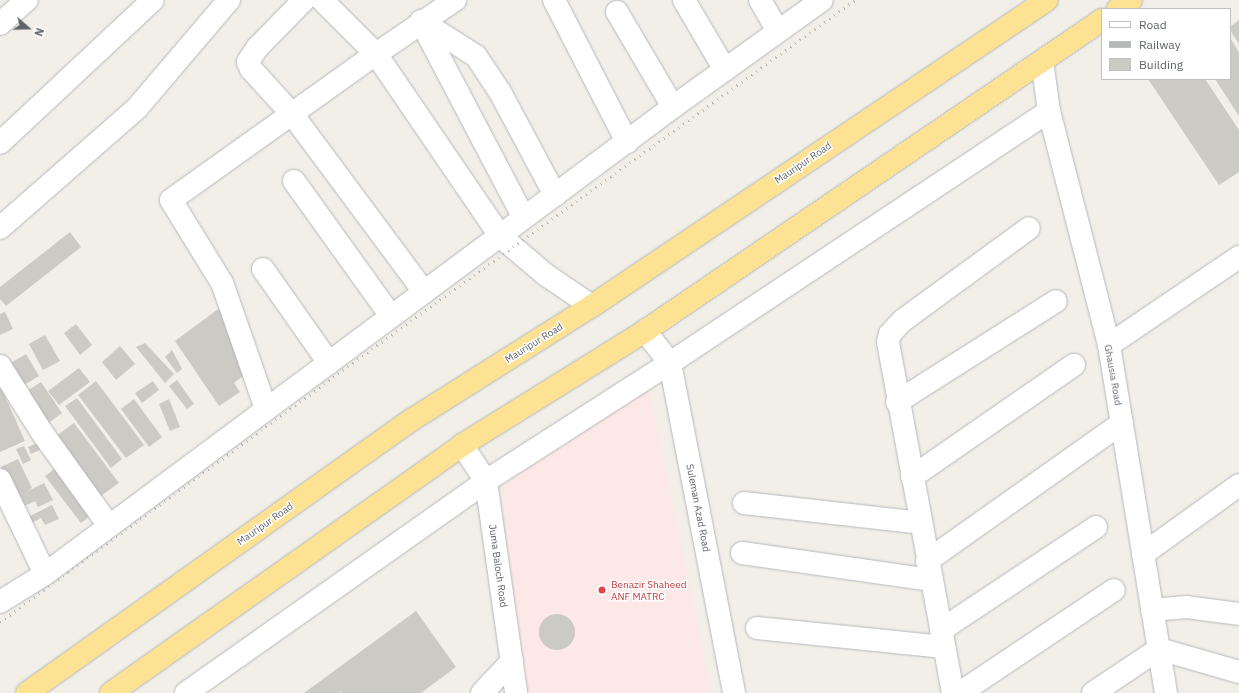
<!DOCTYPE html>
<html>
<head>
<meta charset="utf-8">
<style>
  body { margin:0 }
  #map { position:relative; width:1239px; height:693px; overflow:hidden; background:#f1efe8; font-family:"IBM Plex Sans",sans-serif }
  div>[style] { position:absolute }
  .medical>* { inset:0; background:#fce8e6 }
  .building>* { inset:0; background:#cccac5 }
  .round { border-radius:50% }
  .roads { filter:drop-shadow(0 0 1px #b5b8bc) drop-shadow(0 0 1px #b5b8bc) }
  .minor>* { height:22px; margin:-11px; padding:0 11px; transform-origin:11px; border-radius:11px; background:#fff }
  .highway>* { height:22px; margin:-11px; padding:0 11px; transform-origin:11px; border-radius:11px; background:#fde293 }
  .rail>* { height:3px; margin-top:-1.5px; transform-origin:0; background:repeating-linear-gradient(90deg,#b6b7b8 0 1px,transparent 0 6px) }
  .dots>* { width:11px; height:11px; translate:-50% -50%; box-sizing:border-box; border:2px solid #fff; border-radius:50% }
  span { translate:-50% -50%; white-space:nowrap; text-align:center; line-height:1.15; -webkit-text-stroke:3px #fff; paint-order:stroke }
  .street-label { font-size:10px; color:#5f6368 }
  .health-label { font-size:10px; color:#be3a42 }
  .left { translate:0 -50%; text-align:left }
  .legend { position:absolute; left:1101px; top:8px; width:130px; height:72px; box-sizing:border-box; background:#fff; border:1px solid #bfc1c3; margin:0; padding:5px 7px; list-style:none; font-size:12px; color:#5f6368 }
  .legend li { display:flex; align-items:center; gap:8px; height:20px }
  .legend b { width:20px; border:1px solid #bfc1c3 }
  .north { position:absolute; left:8px; top:8px; width:40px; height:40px; -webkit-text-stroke:3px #fff; paint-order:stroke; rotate:110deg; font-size:11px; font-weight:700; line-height:16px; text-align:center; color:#5f6368 }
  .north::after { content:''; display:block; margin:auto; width:14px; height:18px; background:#5f6368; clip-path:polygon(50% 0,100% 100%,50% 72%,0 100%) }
</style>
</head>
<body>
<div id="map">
  <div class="medical">
    <div style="clip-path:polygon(648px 384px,712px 693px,525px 693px,501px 487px)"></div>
  </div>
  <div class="building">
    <div style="clip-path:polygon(1239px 20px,1239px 44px,1230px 30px,1230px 27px)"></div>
    <div style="clip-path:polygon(1230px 38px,1239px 52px,1239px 116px,1215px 79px,1230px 79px)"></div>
    <div style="clip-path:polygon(1148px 79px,1205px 79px,1239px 130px,1239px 172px,1219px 185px)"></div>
    <div style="clip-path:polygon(70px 232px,81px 247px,6px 306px,0 299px,0 287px)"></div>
    <div style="clip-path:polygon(221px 307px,247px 373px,234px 383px,240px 392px,219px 406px,175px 341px)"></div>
    <div style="clip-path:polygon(5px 312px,13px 329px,0 335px,0 314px)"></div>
    <div style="clip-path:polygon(76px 324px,92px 345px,80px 355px,64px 333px)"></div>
    <div style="clip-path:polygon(45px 335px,60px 361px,43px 370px,29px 344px)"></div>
    <div style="clip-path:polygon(145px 343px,174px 374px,165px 383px,136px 347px)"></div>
    <div style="clip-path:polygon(120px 346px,135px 364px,116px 380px,102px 362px)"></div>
    <div style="clip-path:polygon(172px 350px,182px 369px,177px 373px,165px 357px)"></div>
    <div style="clip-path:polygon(26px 354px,39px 376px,22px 386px,9px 364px)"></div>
    <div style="clip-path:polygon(79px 368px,90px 382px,59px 405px,48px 391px)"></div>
    <div style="clip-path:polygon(177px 380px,194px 404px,187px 409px,169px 386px)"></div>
    <div style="clip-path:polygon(96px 381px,144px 445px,126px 458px,78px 395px)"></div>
    <div style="clip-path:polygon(153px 381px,159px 390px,142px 403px,135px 393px)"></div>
    <div style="clip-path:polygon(41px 382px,62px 413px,43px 427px,21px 395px)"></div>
    <div style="clip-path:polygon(0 385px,25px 441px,0 452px)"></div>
    <div style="clip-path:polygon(77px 398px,122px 459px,111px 468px,65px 406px)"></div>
    <div style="clip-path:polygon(134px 399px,162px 437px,149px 447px,121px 409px)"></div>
    <div style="clip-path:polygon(169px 399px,180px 427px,170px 431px,159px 404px)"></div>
    <div style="clip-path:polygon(74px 423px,119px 483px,95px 500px,51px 440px)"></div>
    <div style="clip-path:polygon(40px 442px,42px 449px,31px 454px,28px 447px)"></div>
    <div style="clip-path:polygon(24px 446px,31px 460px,23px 464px,16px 449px)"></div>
    <div style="clip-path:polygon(18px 459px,32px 488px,26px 492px,44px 483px,53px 500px,38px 507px,35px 501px,18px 509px,16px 497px,1px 467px)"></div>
    <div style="clip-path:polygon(58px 466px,93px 514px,81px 523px,45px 476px)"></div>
    <div style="clip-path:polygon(52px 505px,59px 519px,45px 525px,41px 518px,26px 526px,22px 520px)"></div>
    <div style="clip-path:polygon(416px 611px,456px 667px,421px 693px,342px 693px,339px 689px,341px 693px,304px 693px)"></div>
    <div class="round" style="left:539px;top:614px;width:36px;height:36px"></div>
  </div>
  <div class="roads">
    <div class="minor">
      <div style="left:304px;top:0;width:67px;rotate:134.4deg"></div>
      <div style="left:257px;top:48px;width:17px;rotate:123deg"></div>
      <div style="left:248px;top:62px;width:8px;rotate:67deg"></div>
      <div style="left:251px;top:69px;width:61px;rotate:47.7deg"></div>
      <div style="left:292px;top:114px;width:222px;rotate:53.4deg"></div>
      <div style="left:322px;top:0;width:76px;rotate:45deg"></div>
      <div style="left:376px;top:54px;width:96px;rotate:-34.4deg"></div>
      <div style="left:554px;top:0;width:160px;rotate:62.8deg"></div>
      <div style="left:684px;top:0;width:81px;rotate:59.6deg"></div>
      <div style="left:760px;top:0;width:36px;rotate:60deg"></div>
      <div style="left:617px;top:12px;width:110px;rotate:59.5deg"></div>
      <div style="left:421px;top:21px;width:65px;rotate:32.5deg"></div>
      <div style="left:476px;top:56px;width:43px;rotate:56.3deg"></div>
      <div style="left:500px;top:92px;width:117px;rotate:61.9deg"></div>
      <div style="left:421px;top:22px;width:221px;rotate:62.3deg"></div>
      <div style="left:0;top:24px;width:36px;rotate:-42deg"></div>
      <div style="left:1042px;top:61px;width:50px;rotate:82deg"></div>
      <div style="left:1049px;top:111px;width:242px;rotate:75.6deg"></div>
      <div style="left:1109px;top:345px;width:353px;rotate:80.7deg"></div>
      <div style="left:0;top:143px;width:209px;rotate:-43.1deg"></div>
      <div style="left:294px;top:181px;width:166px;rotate:54.3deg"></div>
      <div style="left:0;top:228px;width:182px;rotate:-41.2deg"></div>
      <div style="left:137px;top:108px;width:142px;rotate:-49.6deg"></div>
      <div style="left:263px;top:269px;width:115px;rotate:54.9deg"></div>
      <div style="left:645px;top:331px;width:41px;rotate:52deg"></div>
      <div style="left:670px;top:363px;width:336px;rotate:79deg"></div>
      <div style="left:1109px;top:345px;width:157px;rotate:-34.1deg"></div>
      <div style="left:0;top:366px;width:80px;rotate:57.7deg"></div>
      <div style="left:43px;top:434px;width:113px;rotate:54.3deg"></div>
      <div style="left:897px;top:402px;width:188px;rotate:-32.4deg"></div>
      <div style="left:266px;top:409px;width:133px;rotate:-109.2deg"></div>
      <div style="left:222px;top:283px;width:97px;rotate:-121.6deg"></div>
      <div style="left:171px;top:200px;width:252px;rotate:-35.5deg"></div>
      <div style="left:376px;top:54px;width:220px;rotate:55.7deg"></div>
      <div style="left:500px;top:236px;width:60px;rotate:40.3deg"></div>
      <div style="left:546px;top:275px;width:55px;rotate:34deg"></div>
      <div style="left:462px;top:445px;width:43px;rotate:56.3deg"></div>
      <div style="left:486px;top:481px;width:214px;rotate:81.9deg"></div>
      <div style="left:912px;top:477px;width:197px;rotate:-34.7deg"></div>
      <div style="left:0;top:480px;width:104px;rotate:64.4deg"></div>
      <div style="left:744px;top:503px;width:178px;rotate:6.4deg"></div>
      <div style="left:742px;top:553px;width:192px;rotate:8.1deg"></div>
      <div style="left:1143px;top:554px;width:118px;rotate:-35.7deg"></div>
      <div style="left:927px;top:561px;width:239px;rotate:-35.3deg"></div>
      <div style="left:0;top:602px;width:53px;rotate:-31.9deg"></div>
      <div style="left:45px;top:574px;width:783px;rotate:-36.64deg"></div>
      <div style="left:673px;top:107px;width:183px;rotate:-35.7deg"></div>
      <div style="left:1152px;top:610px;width:35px;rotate:-5deg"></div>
      <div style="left:1187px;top:607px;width:52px;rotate:7.7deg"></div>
      <div style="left:757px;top:628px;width:188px;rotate:5.8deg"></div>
      <div style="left:941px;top:630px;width:186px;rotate:-33.6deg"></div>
      <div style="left:186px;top:693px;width:367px;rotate:-35.2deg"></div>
      <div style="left:486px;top:481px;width:219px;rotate:-32.7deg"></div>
      <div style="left:670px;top:363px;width:455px;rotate:-33.6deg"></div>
      <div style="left:482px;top:693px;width:44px;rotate:-46.8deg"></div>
      <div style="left:953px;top:693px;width:357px;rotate:-100.5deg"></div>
      <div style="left:888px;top:342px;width:8px;rotate:-76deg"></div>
      <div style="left:890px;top:334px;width:18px;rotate:-47deg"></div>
      <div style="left:902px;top:321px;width:157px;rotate:-36.2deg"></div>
      <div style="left:960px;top:693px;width:185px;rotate:-33.8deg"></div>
      <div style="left:1093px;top:693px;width:79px;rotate:-33.7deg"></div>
      <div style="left:1159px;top:649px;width:83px;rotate:16deg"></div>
    </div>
    <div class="highway">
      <div style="left:1118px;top:9px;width:16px;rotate:-35deg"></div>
      <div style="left:27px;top:693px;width:473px;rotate:-35.4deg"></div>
      <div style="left:413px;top:419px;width:212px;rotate:-32.3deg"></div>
      <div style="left:592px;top:306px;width:548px;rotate:-33.92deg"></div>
      <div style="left:111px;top:693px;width:430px;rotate:-35.2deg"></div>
      <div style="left:462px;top:445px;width:216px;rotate:-31.9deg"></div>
      <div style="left:645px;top:331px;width:553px;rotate:-34.24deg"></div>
    </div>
  </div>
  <div class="rail">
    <div style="left:0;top:622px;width:413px;rotate:-36.3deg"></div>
    <div style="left:333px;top:377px;width:644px;rotate:-35.84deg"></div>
  </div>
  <div class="dots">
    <div style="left:602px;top:590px;background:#e0444e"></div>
  </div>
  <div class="street-label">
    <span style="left:803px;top:163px;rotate:-34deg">Mauripur Road</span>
    <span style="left:534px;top:343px;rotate:-32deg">Mauripur Road</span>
    <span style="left:1113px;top:375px;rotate:80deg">Ghausia Road</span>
    <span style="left:698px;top:508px;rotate:79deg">Suleman Azad Road</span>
    <span style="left:265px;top:524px;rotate:-35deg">Mauripur Road</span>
    <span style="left:498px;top:566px;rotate:82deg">Juma Baloch Road</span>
  </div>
  <div class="health-label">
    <span class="left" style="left:611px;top:590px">Benazir Shaheed<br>ANF MATRC</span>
  </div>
  <ul class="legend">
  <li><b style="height:5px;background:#fff"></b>Road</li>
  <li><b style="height:5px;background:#b6b7b8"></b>Railway</li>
  <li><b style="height:11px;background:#cccac5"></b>Building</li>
  </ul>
  <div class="north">N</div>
</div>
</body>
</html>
